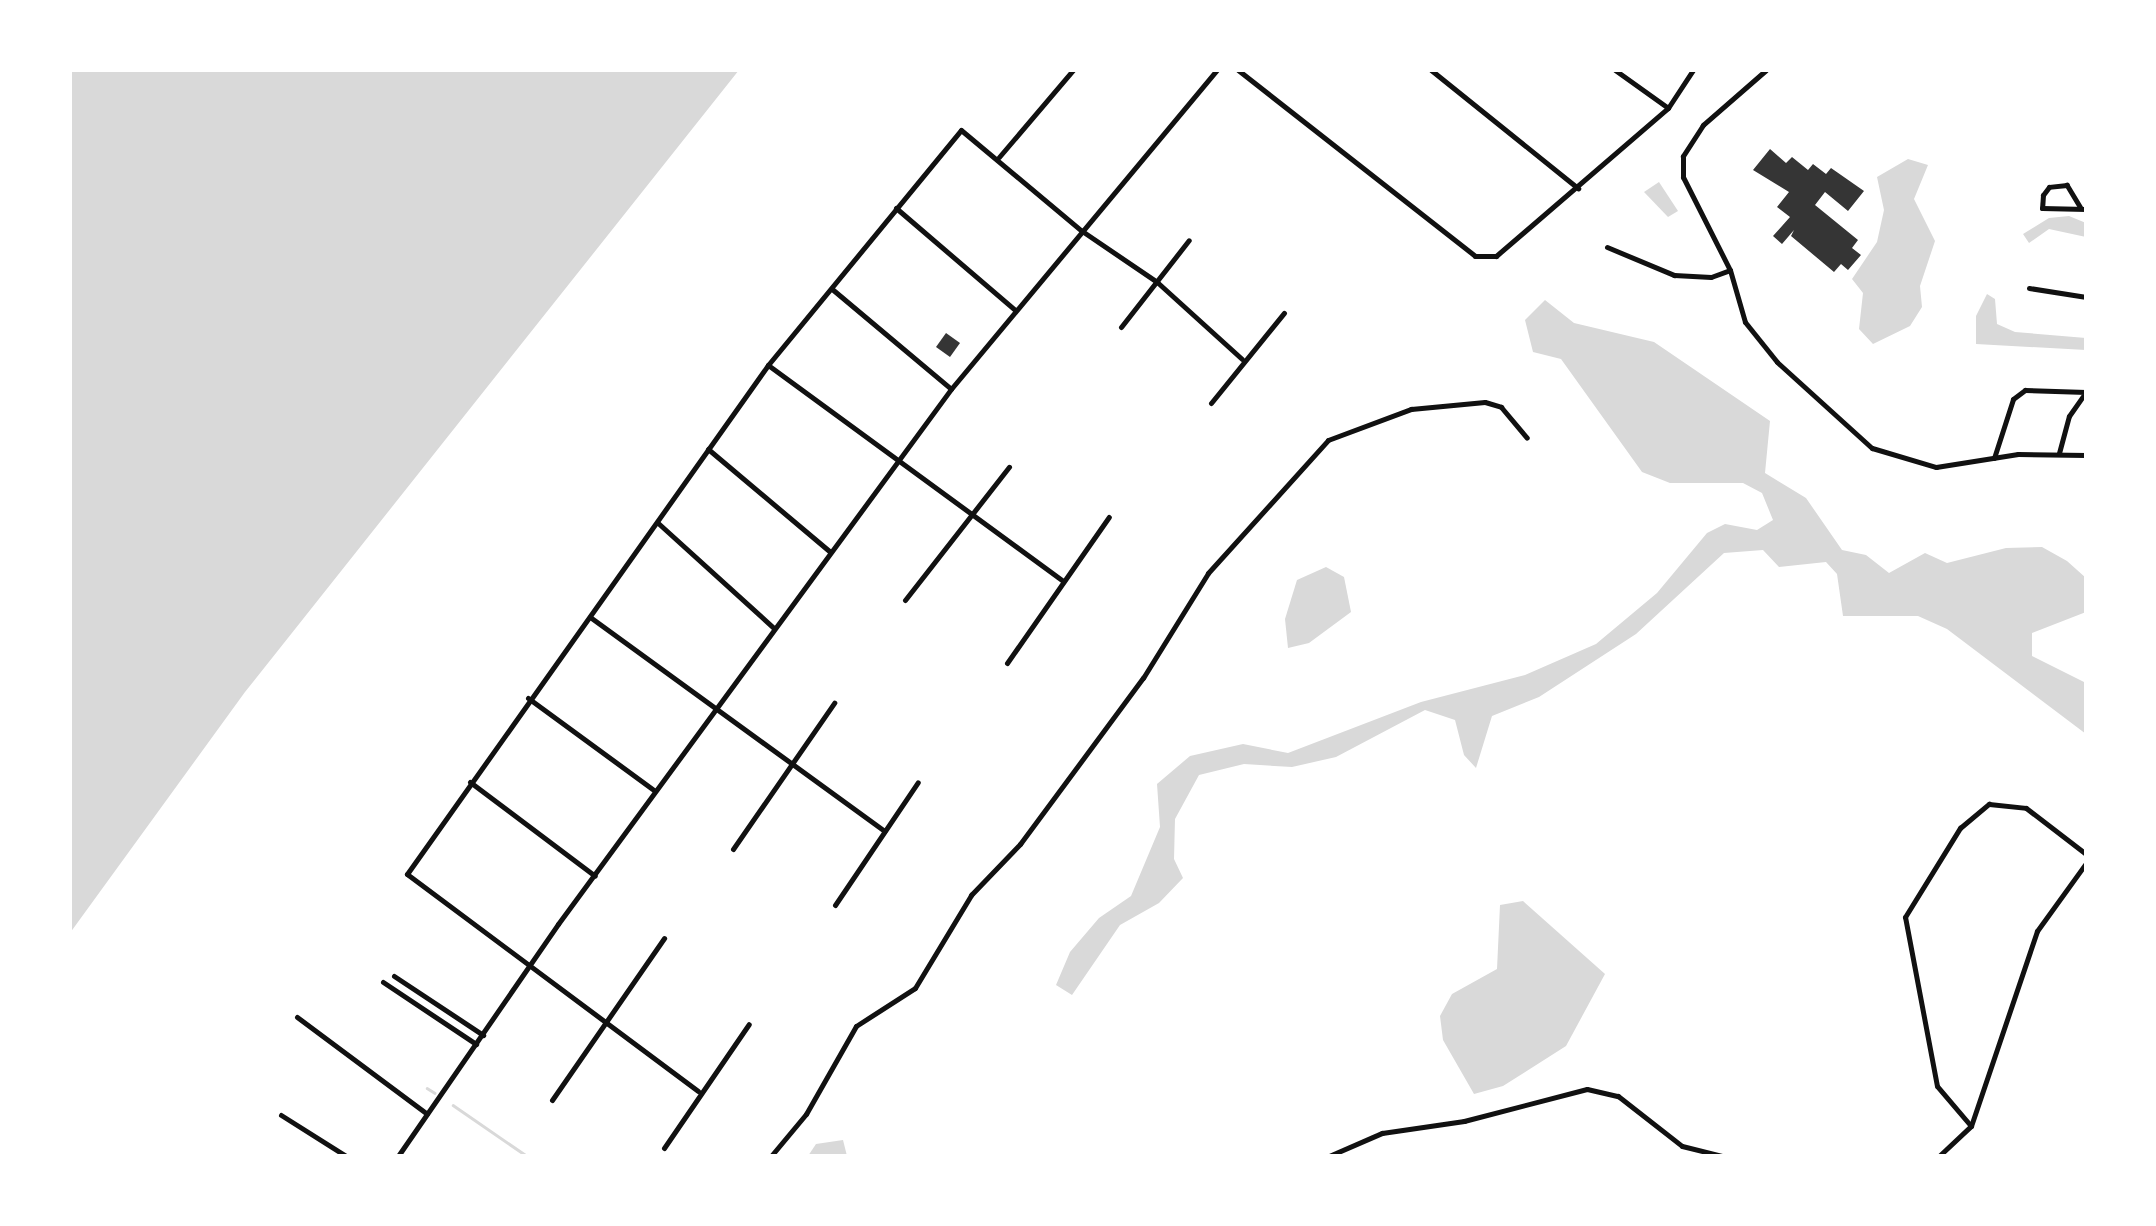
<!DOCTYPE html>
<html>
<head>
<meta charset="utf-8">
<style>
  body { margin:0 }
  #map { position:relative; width:2156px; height:1226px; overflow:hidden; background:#fff; font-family:"PT Sans",sans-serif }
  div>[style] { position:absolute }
  .water>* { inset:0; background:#d9d9d9 }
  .stream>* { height:2.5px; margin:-1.25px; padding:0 1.25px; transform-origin:1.25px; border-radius:1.25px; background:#d9d9d9 }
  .building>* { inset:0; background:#353535 }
  .minor>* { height:5px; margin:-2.5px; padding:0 2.5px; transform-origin:2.5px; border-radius:2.5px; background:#111 }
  span { translate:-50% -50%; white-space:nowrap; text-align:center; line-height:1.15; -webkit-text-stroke:8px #fff; paint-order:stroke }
  .frame { position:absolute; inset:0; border:72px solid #fff; pointer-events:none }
</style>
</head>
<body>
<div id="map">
  <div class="water">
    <div style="clip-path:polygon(70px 70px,739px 70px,245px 692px,70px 933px)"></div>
    <div style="clip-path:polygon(1908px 159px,1928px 165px,1914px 199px,1935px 241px,1920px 286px,1922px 307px,1910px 326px,1873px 344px,1859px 329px,1863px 293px,1852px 279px,1877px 242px,1884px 210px,1877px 177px)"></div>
    <div style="clip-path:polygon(1659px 182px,1678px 211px,1668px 217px,1644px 192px)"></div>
    <div style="clip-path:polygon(2069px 216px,2086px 223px,2086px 237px,2049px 229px,2029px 243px,2023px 234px,2049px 218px)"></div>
    <div style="clip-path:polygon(1987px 294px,1995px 299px,1997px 324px,2015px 332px,2086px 338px,2086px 350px,1976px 344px,1976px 316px)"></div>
    <div style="clip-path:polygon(1545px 300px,1574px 323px,1654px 342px,1770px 421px,1765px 473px,1806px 498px,1842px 550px,1866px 555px,1889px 573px,1925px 553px,1947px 563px,2006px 548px,2042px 547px,2067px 561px,2086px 578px,2086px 612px,2032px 633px,2032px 656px,2086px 683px,2086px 734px,1947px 629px,1918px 616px,1843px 616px,1837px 574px,1826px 562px,1779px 567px,1763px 550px,1724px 553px,1636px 634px,1539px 697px,1492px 716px,1476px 768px,1464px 755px,1455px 720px,1425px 710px,1336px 757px,1292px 767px,1244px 764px,1199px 775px,1175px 819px,1174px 859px,1183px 878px,1159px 903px,1120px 925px,1072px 995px,1056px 985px,1070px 952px,1099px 918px,1131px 896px,1160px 827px,1157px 784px,1190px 756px,1243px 744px,1288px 753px,1421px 702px,1525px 675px,1596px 644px,1657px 593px,1707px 533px,1725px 524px,1757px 530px,1773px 520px,1762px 493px,1743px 483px,1670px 483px,1642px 472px,1561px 359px,1533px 352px,1525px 320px)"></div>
    <div style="clip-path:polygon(1326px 567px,1344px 577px,1351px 612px,1309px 643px,1288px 648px,1285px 619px,1297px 580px)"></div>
    <div style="clip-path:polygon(1523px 901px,1605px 974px,1566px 1046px,1503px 1086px,1474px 1094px,1443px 1040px,1440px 1016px,1452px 994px,1497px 969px,1500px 905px)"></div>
    <div style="clip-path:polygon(843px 1140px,847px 1156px,808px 1156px,816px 1144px)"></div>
  </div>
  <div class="stream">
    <div style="left:427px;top:1088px;width:9px;rotate:32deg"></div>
    <div style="left:453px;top:1105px;width:90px;rotate:34.6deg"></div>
  </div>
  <div class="building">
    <div style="clip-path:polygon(1770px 149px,1786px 163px,1792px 157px,1808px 170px,1813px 164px,1826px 174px,1831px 168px,1864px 191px,1848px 211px,1825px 192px,1815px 205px,1858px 240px,1852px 248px,1861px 255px,1848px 270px,1841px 264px,1834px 272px,1791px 236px,1794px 230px,1782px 244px,1773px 236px,1790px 217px,1777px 207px,1789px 192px,1753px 170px)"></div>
    <div style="clip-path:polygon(946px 333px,960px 343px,950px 357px,936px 347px)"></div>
  </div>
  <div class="minor">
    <div style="left:1238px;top:70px;width:301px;rotate:38.1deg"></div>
    <div style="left:1475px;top:256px;width:21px"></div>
    <div style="left:1496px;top:256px;width:227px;rotate:-40.7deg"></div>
    <div style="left:1668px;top:108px;width:45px;rotate:-56.7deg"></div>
    <div style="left:1431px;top:70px;width:189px;rotate:38.8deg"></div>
    <div style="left:1615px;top:70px;width:65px;rotate:35.6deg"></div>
    <div style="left:1766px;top:70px;width:84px;rotate:138.9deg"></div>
    <div style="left:1703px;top:125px;width:37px;rotate:123deg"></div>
    <div style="left:1683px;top:156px;width:21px;rotate:90deg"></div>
    <div style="left:1683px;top:177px;width:104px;rotate:63.2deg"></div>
    <div style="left:1730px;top:270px;width:54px;rotate:73.9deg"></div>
    <div style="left:1745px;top:322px;width:51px;rotate:51.3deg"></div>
    <div style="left:1777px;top:362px;width:128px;rotate:42.2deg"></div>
    <div style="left:1872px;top:448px;width:67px;rotate:16.5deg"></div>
    <div style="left:1936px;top:467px;width:83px;rotate:-9deg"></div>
    <div style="left:2018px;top:454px;width:68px;rotate:0.8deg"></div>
    <div style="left:999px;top:157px;width:114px;rotate:-49.6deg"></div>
    <div style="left:2080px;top:207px;width:26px;rotate:-121deg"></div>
    <div style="left:2067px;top:185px;width:18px;rotate:174deg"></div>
    <div style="left:2049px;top:187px;width:10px;rotate:127deg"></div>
    <div style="left:2043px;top:195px;width:13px;rotate:94deg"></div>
    <div style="left:2042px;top:208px;width:44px;rotate:1.3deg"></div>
    <div style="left:896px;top:208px;width:157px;rotate:40.6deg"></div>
    <div style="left:1607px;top:247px;width:73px;rotate:22.7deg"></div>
    <div style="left:1674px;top:275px;width:37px;rotate:3deg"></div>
    <div style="left:1711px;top:277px;width:20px;rotate:-20deg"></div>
    <div style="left:2029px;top:288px;width:58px;rotate:9deg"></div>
    <div style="left:832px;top:289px;width:155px;rotate:40deg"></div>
    <div style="left:1121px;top:327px;width:110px;rotate:-52deg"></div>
    <div style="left:768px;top:365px;width:364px;rotate:36.2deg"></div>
    <div style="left:1211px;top:403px;width:116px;rotate:-51deg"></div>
    <div style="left:708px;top:449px;width:158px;rotate:40.1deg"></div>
    <div style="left:2059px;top:453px;width:38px;rotate:-75deg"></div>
    <div style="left:2069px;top:416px;width:24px;rotate:-55deg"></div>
    <div style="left:1994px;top:458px;width:62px;rotate:-72.1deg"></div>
    <div style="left:2013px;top:399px;width:15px;rotate:-37deg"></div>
    <div style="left:2025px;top:390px;width:61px;rotate:1.9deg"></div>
    <div style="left:658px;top:523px;width:156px;rotate:42.2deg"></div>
    <div style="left:905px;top:600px;width:169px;rotate:-52deg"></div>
    <div style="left:590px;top:617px;width:364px;rotate:36deg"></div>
    <div style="left:1007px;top:663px;width:178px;rotate:-55.1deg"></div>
    <div style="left:528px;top:698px;width:157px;rotate:36.2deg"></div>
    <div style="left:470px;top:782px;width:156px;rotate:36.9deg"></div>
    <div style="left:733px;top:849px;width:178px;rotate:-55.3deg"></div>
    <div style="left:835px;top:905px;width:148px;rotate:-56deg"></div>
    <div style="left:394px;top:976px;width:107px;rotate:33.5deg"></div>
    <div style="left:383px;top:982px;width:112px;rotate:33.7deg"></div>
    <div style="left:297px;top:1017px;width:162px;rotate:36.7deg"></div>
    <div style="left:698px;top:1091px;width:363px;rotate:-143.3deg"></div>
    <div style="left:407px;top:874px;width:624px;rotate:-54.65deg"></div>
    <div style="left:768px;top:365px;width:304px;rotate:-50.6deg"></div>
    <div style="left:961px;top:130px;width:158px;rotate:39.9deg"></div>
    <div style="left:1082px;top:231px;width:91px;rotate:34.2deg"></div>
    <div style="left:1157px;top:282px;width:115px;rotate:42.2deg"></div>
    <div style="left:552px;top:1100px;width:197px;rotate:-55.3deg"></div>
    <div style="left:281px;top:1115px;width:77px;rotate:32.2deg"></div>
    <div style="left:1971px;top:1126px;width:52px;rotate:-130.4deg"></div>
    <div style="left:1937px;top:1086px;width:172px;rotate:-100.7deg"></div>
    <div style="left:1905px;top:917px;width:105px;rotate:-58.3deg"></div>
    <div style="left:1960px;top:828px;width:38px;rotate:-40deg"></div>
    <div style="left:1989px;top:804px;width:37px;rotate:6deg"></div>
    <div style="left:2026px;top:808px;width:76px;rotate:37.5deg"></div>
    <div style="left:664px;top:1148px;width:150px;rotate:-55.6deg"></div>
    <div style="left:398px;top:1156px;width:282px;rotate:-55.4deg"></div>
    <div style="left:558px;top:924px;width:664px;rotate:-53.7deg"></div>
    <div style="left:951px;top:389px;width:415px;rotate:-50.2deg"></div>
    <div style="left:771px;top:1156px;width:55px;rotate:-50.2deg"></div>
    <div style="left:806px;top:1114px;width:101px;rotate:-60.4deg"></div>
    <div style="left:856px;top:1026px;width:70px;rotate:-32.8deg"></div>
    <div style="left:915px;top:988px;width:109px;rotate:-58.9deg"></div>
    <div style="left:971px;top:895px;width:71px;rotate:-46.1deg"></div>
    <div style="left:1020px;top:844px;width:207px;rotate:-53.5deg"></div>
    <div style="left:1143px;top:678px;width:123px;rotate:-58.2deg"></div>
    <div style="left:1208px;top:573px;width:179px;rotate:-47.9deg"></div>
    <div style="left:1328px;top:440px;width:89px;rotate:-20.5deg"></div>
    <div style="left:1411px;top:409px;width:74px;rotate:-5.4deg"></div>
    <div style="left:1485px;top:402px;width:17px;rotate:17deg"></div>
    <div style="left:1501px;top:407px;width:40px;rotate:50deg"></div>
    <div style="left:1329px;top:1156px;width:58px;rotate:-23.5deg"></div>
    <div style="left:1382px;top:1133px;width:83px;rotate:-8.3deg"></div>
    <div style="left:1464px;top:1121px;width:127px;rotate:-14.6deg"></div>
    <div style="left:1587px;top:1089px;width:32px;rotate:13deg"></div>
    <div style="left:1618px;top:1096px;width:81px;rotate:38deg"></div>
    <div style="left:1682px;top:1146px;width:41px;rotate:14deg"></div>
    <div style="left:1939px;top:1156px;width:44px;rotate:-43.2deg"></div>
    <div style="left:1971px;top:1126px;width:206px;rotate:-71.3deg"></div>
    <div style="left:2037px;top:931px;width:84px;rotate:-54.2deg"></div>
  </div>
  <div class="frame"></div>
</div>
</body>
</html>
